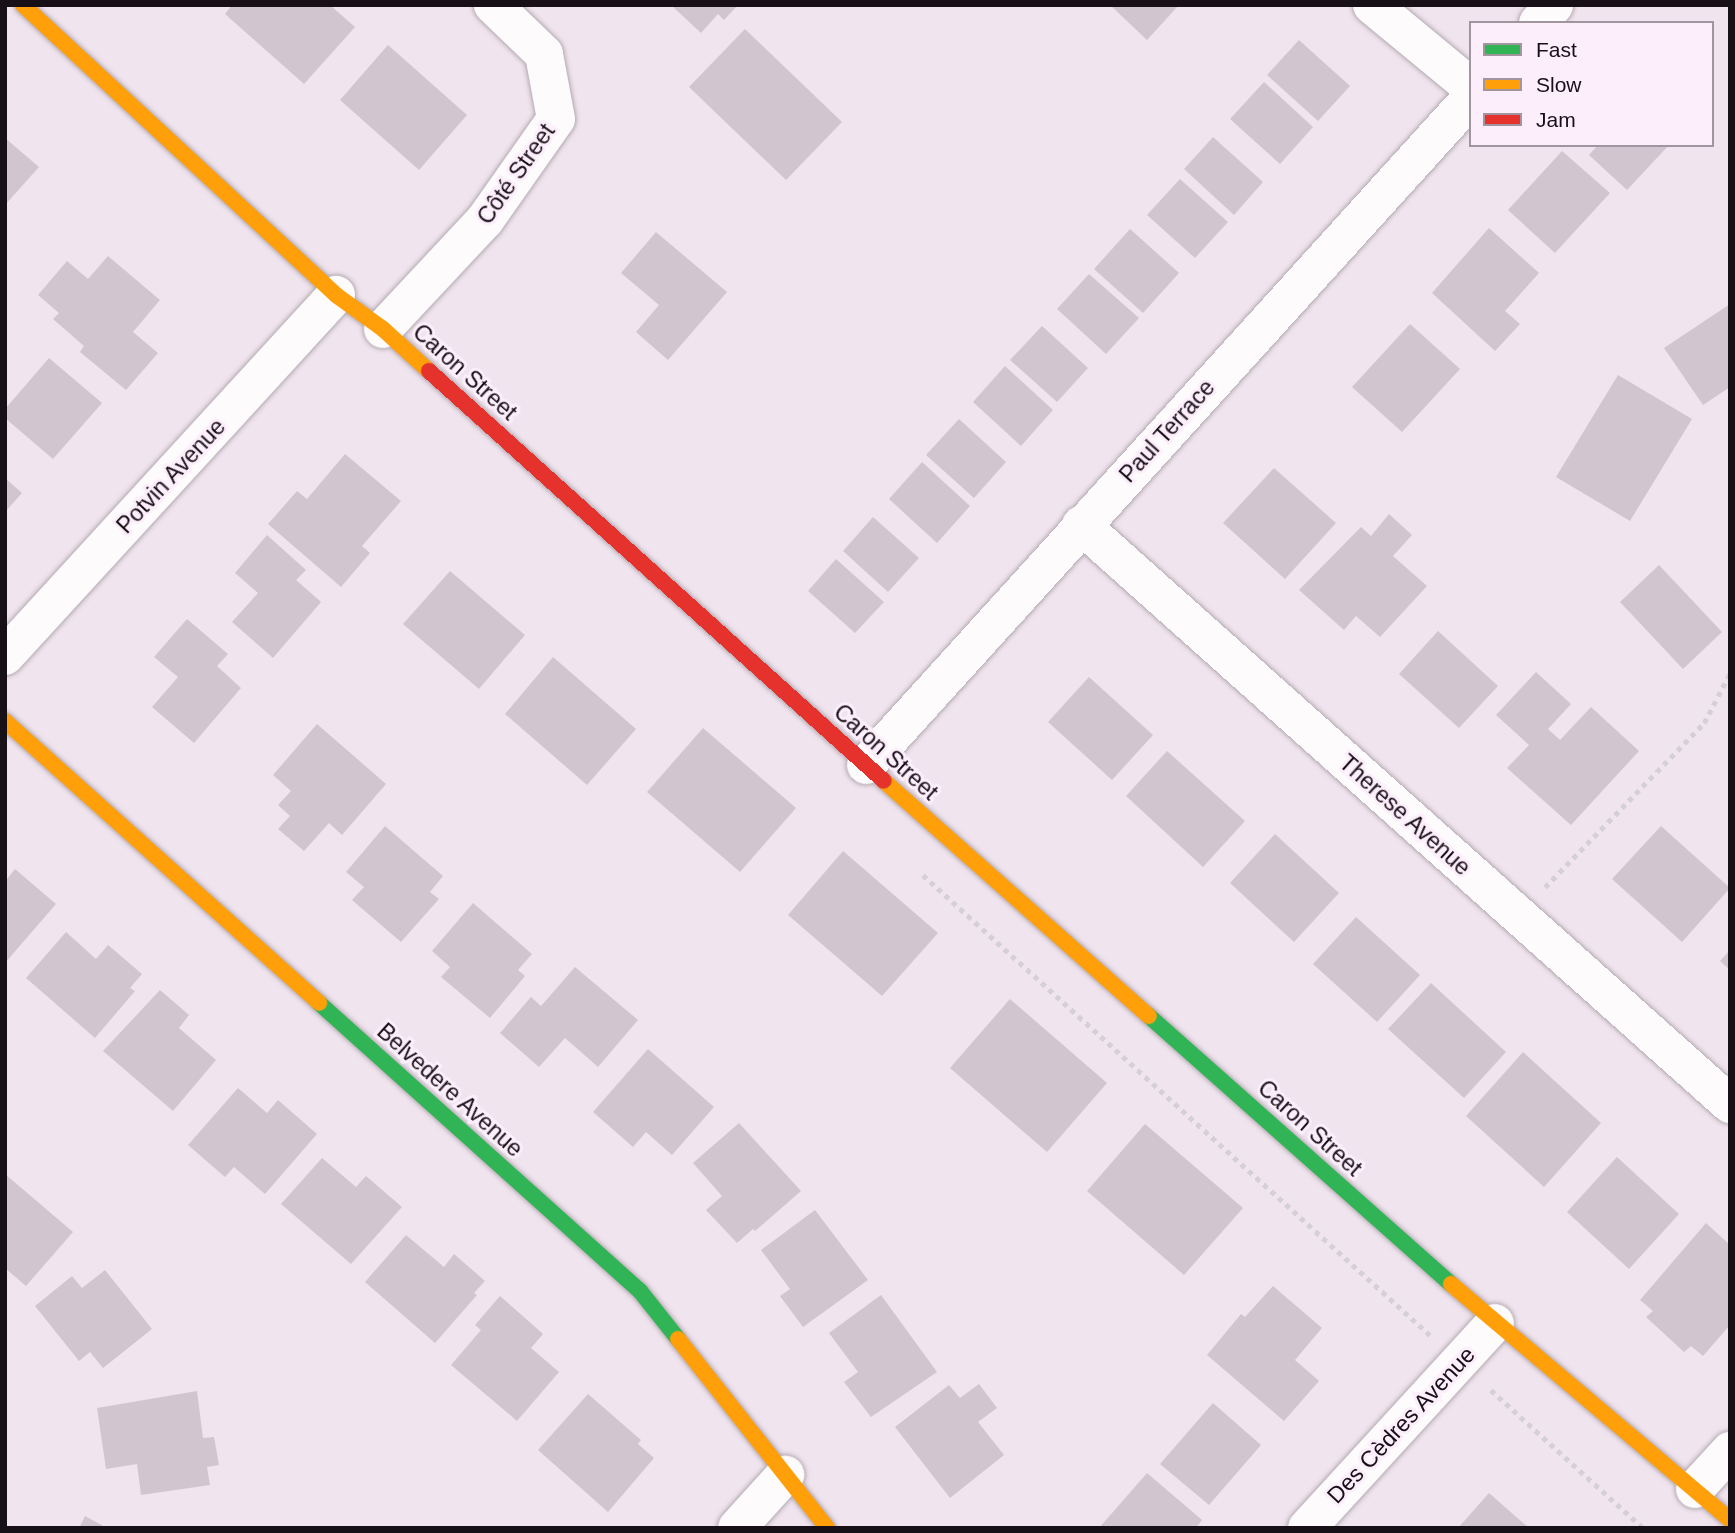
<!DOCTYPE html>
<html>
<head>
<meta charset="utf-8">
<style>
  body { margin:0 }
  #map { position:relative; width:1735px; height:1533px; overflow:hidden; background:#f0e4ee; font-family:Arial,sans-serif }
  div>[style] { position:absolute }
  .building>* { inset:0; background:#d1c6cf }
  .path>* { height:4.5px; margin-top:-2.25px; transform-origin:0; background:repeating-linear-gradient(90deg,#d4d0d3 0 5px,transparent 0 10px) }
  .roads { filter:drop-shadow(0 0 2px #b4aab2) drop-shadow(0 0 2px #b4aab2) }
  .street>* { height:38px; margin:-19px; padding:0 19px; transform-origin:19px; border-radius:19px; background:#fdfbfc }
  .fast>* { height:16px; margin:-8px; padding:0 8px; transform-origin:8px; border-radius:8px; background:#30b455 }
  .slow>* { height:16px; margin:-8px; padding:0 8px; transform-origin:8px; border-radius:8px; background:#ff9f0a }
  .jam>* { height:16px; margin:-8px; padding:0 8px; transform-origin:8px; border-radius:8px; background:#e5322d }
  span { translate:-50% -50%; white-space:nowrap; text-align:center; line-height:1.15; -webkit-text-stroke:6px #fdeefb; paint-order:stroke }
  .street-label { font-size:23px; color:#181017 }
  .frame { position:absolute; inset:0; border:7px solid #181017; pointer-events:none }
  .legend { position:absolute; left:1469px; top:21px; width:245px; height:126px; box-sizing:border-box; background:#fdeefb; border:2px solid #a195a0; margin:0; padding:9px 12px; list-style:none; font-size:21px; color:#181017 }
  .legend li { display:flex; align-items:center; gap:14px; height:35px }
  .legend b { width:35px; border:2px solid #a195a0 }
</style>
</head>
<body>
<div id="map">
  <div class="building">
    <div style="clip-path:polygon(232px 5px,330px 5px,355px 27px,304px 84px,225px 14px)"></div>
    <div style="clip-path:polygon(671px 5px,738px 5px,724px 20px,718px 14px,701px 33px)"></div>
    <div style="clip-path:polygon(1110px 5px,1179px 5px,1147px 40px)"></div>
    <div style="clip-path:polygon(745px 29px,842px 122px,786px 180px,689px 87px)"></div>
    <div style="clip-path:polygon(1299px 40px,1350px 86px,1318px 121px,1267px 75px)"></div>
    <div style="clip-path:polygon(388px 45px,467px 115px,419px 170px,340px 100px)"></div>
    <div style="clip-path:polygon(1264px 82px,1313px 127px,1280px 164px,1230px 119px)"></div>
    <div style="clip-path:polygon(1213px 137px,1263px 182px,1234px 215px,1184px 169px)"></div>
    <div style="clip-path:polygon(5px 138px,39px 167px,5px 205px)"></div>
    <div style="clip-path:polygon(1598px 145px,1669px 145px,1627px 190px,1589px 155px)"></div>
    <div style="clip-path:polygon(1562px 151px,1610px 193px,1555px 253px,1508px 210px)"></div>
    <div style="clip-path:polygon(1180px 179px,1228px 222px,1195px 258px,1147px 215px)"></div>
    <div style="clip-path:polygon(1489px 228px,1539px 273px,1505px 311px,1520px 324px,1495px 351px,1432px 293px)"></div>
    <div style="clip-path:polygon(1130px 229px,1179px 273px,1143px 313px,1094px 269px)"></div>
    <div style="clip-path:polygon(656px 232px,727px 292px,668px 360px,636px 332px,659px 305px,621px 273px)"></div>
    <div style="clip-path:polygon(108px 256px,160px 300px,133px 332px,158px 353px,126px 390px,80px 352px,84px 346px,53px 319px,59px 313px,38px 295px,67px 261px,88px 279px)"></div>
    <div style="clip-path:polygon(1089px 274px,1139px 318px,1106px 354px,1057px 309px)"></div>
    <div style="clip-path:polygon(1730px 304px,1730px 387px,1703px 405px,1664px 348px)"></div>
    <div style="clip-path:polygon(1410px 324px,1460px 369px,1402px 432px,1352px 387px)"></div>
    <div style="clip-path:polygon(1042px 326px,1088px 368px,1057px 402px,1010px 360px)"></div>
    <div style="clip-path:polygon(49px 358px,102px 403px,53px 459px,5px 418px,5px 409px)"></div>
    <div style="clip-path:polygon(1005px 366px,1053px 410px,1021px 446px,973px 402px)"></div>
    <div style="clip-path:polygon(1618px 375px,1692px 419px,1630px 521px,1556px 477px)"></div>
    <div style="clip-path:polygon(959px 419px,1006px 462px,974px 498px,926px 455px)"></div>
    <div style="clip-path:polygon(345px 454px,401px 501px,362px 546px,370px 553px,341px 587px,268px 524px,297px 491px,307px 499px)"></div>
    <div style="clip-path:polygon(922px 462px,970px 506px,937px 543px,889px 499px)"></div>
    <div style="clip-path:polygon(1274px 468px,1336px 523px,1285px 579px,1223px 523px)"></div>
    <div style="clip-path:polygon(5px 478px,22px 493px,5px 512px)"></div>
    <div style="clip-path:polygon(1389px 514px,1412px 535px,1393px 556px,1427px 586px,1380px 637px,1356px 616px,1344px 630px,1299px 590px,1361px 527px,1371px 536px)"></div>
    <div style="clip-path:polygon(873px 517px,919px 558px,888px 592px,843px 551px)"></div>
    <div style="clip-path:polygon(267px 535px,306px 570px,296px 580px,321px 602px,273px 658px,232px 622px,258px 593px,235px 573px)"></div>
    <div style="clip-path:polygon(836px 559px,884px 602px,855px 633px,808px 591px)"></div>
    <div style="clip-path:polygon(1659px 565px,1722px 632px,1683px 669px,1620px 602px)"></div>
    <div style="clip-path:polygon(450px 571px,525px 635px,479px 689px,403px 624px)"></div>
    <div style="clip-path:polygon(187px 619px,228px 654px,217px 666px,241px 688px,194px 743px,152px 707px,178px 677px,154px 657px)"></div>
    <div style="clip-path:polygon(1438px 631px,1498px 686px,1459px 728px,1399px 674px)"></div>
    <div style="clip-path:polygon(553px 657px,636px 729px,587px 785px,505px 714px)"></div>
    <div style="clip-path:polygon(1536px 672px,1571px 704px,1548px 729px,1560px 740px,1591px 707px,1639px 751px,1571px 825px,1507px 768px,1529px 745px,1496px 715px)"></div>
    <div style="clip-path:polygon(1089px 677px,1153px 735px,1112px 780px,1048px 722px)"></div>
    <div style="clip-path:polygon(317px 724px,386px 784px,342px 835px,329px 823px,304px 851px,278px 829px,290px 816px,278px 805px,291px 791px,273px 775px)"></div>
    <div style="clip-path:polygon(703px 728px,796px 808px,740px 872px,647px 792px)"></div>
    <div style="clip-path:polygon(1167px 751px,1245px 821px,1203px 867px,1126px 796px)"></div>
    <div style="clip-path:polygon(385px 826px,443px 876px,430px 892px,439px 899px,401px 942px,352px 900px,364px 887px,346px 872px)"></div>
    <div style="clip-path:polygon(1661px 826px,1730px 888px,1682px 942px,1612px 879px)"></div>
    <div style="clip-path:polygon(1275px 834px,1339px 893px,1294px 942px,1230px 883px)"></div>
    <div style="clip-path:polygon(843px 851px,938px 933px,882px 996px,788px 915px)"></div>
    <div style="clip-path:polygon(15px 869px,56px 904px,5px 963px,5px 877px,7px 879px)"></div>
    <div style="clip-path:polygon(473px 903px,532px 954px,518px 970px,525px 976px,490px 1018px,441px 977px,450px 967px,432px 951px)"></div>
    <div style="clip-path:polygon(1356px 917px,1420px 975px,1377px 1022px,1313px 964px)"></div>
    <div style="clip-path:polygon(66px 932px,96px 959px,108px 945px,142px 974px,130px 988px,135px 991px,95px 1038px,26px 978px)"></div>
    <div style="clip-path:polygon(1730px 950px,1730px 970px,1720px 961px)"></div>
    <div style="clip-path:polygon(575px 967px,638px 1020px,598px 1067px,565px 1038px,539px 1067px,500px 1033px,531px 997px,541px 1006px)"></div>
    <div style="clip-path:polygon(1431px 983px,1506px 1052px,1464px 1098px,1388px 1029px)"></div>
    <div style="clip-path:polygon(160px 990px,189px 1015px,179px 1028px,216px 1060px,173px 1111px,103px 1051px)"></div>
    <div style="clip-path:polygon(1010px 999px,1107px 1083px,1047px 1152px,950px 1068px)"></div>
    <div style="clip-path:polygon(648px 1049px,714px 1107px,672px 1155px,646px 1132px,633px 1147px,593px 1112px)"></div>
    <div style="clip-path:polygon(1523px 1052px,1601px 1123px,1544px 1187px,1466px 1116px)"></div>
    <div style="clip-path:polygon(238px 1088px,267px 1113px,278px 1100px,317px 1134px,265px 1194px,234px 1167px,225px 1177px,188px 1145px)"></div>
    <div style="clip-path:polygon(739px 1123px,801px 1191px,755px 1231px,753px 1229px,737px 1243px,706px 1210px,722px 1196px,693px 1163px)"></div>
    <div style="clip-path:polygon(1145px 1124px,1243px 1208px,1184px 1275px,1087px 1191px)"></div>
    <div style="clip-path:polygon(1617px 1157px,1679px 1214px,1629px 1269px,1567px 1212px)"></div>
    <div style="clip-path:polygon(322px 1158px,356px 1187px,366px 1176px,402px 1207px,351px 1264px,281px 1204px)"></div>
    <div style="clip-path:polygon(5px 1174px,73px 1232px,26px 1286px,5px 1268px)"></div>
    <div style="clip-path:polygon(815px 1210px,868px 1280px,803px 1327px,780px 1296px,790px 1289px,761px 1250px)"></div>
    <div style="clip-path:polygon(1706px 1223px,1730px 1245px,1730px 1325px,1703px 1356px,1691px 1346px,1684px 1352px,1646px 1317px,1653px 1311px,1640px 1300px)"></div>
    <div style="clip-path:polygon(406px 1235px,444px 1267px,454px 1254px,485px 1281px,474px 1293px,477px 1295px,435px 1343px,365px 1282px)"></div>
    <div style="clip-path:polygon(105px 1270px,152px 1329px,103px 1368px,90px 1352px,79px 1361px,35px 1306px,72px 1276px,82px 1288px)"></div>
    <div style="clip-path:polygon(1273px 1286px,1322px 1328px,1295px 1360px,1319px 1381px,1284px 1421px,1207px 1355px,1241px 1314px,1245px 1317px)"></div>
    <div style="clip-path:polygon(881px 1295px,937px 1372px,871px 1417px,844px 1382px,858px 1372px,829px 1333px)"></div>
    <div style="clip-path:polygon(500px 1296px,543px 1334px,531px 1348px,559px 1372px,517px 1421px,451px 1365px,481px 1330px,475px 1325px)"></div>
    <div style="clip-path:polygon(979px 1384px,997px 1408px,978px 1422px,1004px 1455px,950px 1498px,895px 1427px,949px 1385px,960px 1398px)"></div>
    <div style="clip-path:polygon(197px 1391px,203px 1438px,214px 1437px,219px 1465px,207px 1467px,210px 1485px,141px 1495px,137px 1464px,106px 1469px,97px 1408px)"></div>
    <div style="clip-path:polygon(588px 1394px,641px 1440px,638px 1444px,654px 1458px,608px 1512px,538px 1450px)"></div>
    <div style="clip-path:polygon(1213px 1403px,1261px 1445px,1209px 1505px,1160px 1464px)"></div>
    <div style="clip-path:polygon(1147px 1473px,1202px 1520px,1196px 1528px,1099px 1528px)"></div>
    <div style="clip-path:polygon(1489px 1493px,1529px 1528px,1458px 1528px)"></div>
    <div style="clip-path:polygon(85px 1516px,107px 1528px,79px 1528px)"></div>
  </div>
  <div class="path">
    <div style="left:923px;top:875px;width:685px;rotate:42.22deg"></div>
    <div style="left:1545px;top:887px;width:228px;rotate:-45.9deg"></div>
    <div style="left:1704px;top:723px;width:56px;rotate:-62.5deg"></div>
    <div style="left:1491px;top:1390px;width:205px;rotate:42.2deg"></div>
  </div>
  <div class="roads">
    <div class="street">
      <div style="left:1372px;top:5px;width:129px;rotate:39.6deg"></div>
      <div style="left:1538px;top:23px;width:24px;rotate:-48deg"></div>
      <div style="left:383px;top:329px;width:149px;rotate:-46.9deg"></div>
      <div style="left:485px;top:220px;width:123px;rotate:-54.9deg"></div>
      <div style="left:556px;top:119px;width:66px;rotate:-100.5deg"></div>
      <div style="left:544px;top:54px;width:71px;rotate:-136.1deg"></div>
      <div style="left:1081px;top:525px;width:870px;rotate:41.74deg"></div>
      <div style="left:5px;top:656px;width:490px;rotate:-47.5deg"></div>
      <div style="left:866px;top:765px;width:901px;rotate:-47.79deg"></div>
      <div style="left:1695px;top:1489px;width:52px;rotate:-47.4deg"></div>
      <div style="left:737px;top:1528px;width:72px;rotate:-47.8deg"></div>
      <div style="left:1307px;top:1528px;width:278px;rotate:-47.5deg"></div>
    </div>
    <div class="fast">
      <div style="left:319px;top:1003px;width:431px;rotate:41.9deg"></div>
      <div style="left:640px;top:1291px;width:61px;rotate:51.6deg"></div>
      <div style="left:1149px;top:1016px;width:404px;rotate:41.6deg"></div>
    </div>
    <div class="slow">
      <div style="left:23px;top:5px;width:427px;rotate:42.8deg"></div>
      <div style="left:336px;top:295px;width:58px;rotate:35.9deg"></div>
      <div style="left:383px;top:329px;width:62px;rotate:42.4deg"></div>
      <div style="left:5px;top:721px;width:422px;rotate:41.9deg"></div>
      <div style="left:884px;top:781px;width:354px;rotate:41.6deg"></div>
      <div style="left:1451px;top:1284px;width:365px;rotate:40.2deg"></div>
      <div style="left:678px;top:1339px;width:241px;rotate:51.7deg"></div>
    </div>
    <div class="jam">
      <div style="left:429px;top:371px;width:612px;rotate:42.02deg"></div>
    </div>
  </div>
  <div class="street-label">
    <span style="left:516px;top:174px;rotate:-55deg">Côté Street</span>
    <span style="left:465px;top:372px;rotate:42deg">Caron Street</span>
    <span style="left:1167px;top:431px;rotate:-48deg">Paul Terrace</span>
    <span style="left:171px;top:476px;rotate:-47deg">Potvin Avenue</span>
    <span style="left:886px;top:752px;rotate:42deg">Caron Street</span>
    <span style="left:1405px;top:815px;rotate:42deg">Therese Avenue</span>
    <span style="left:450px;top:1090px;rotate:42deg">Belvedere Avenue</span>
    <span style="left:1310px;top:1128px;rotate:42deg">Caron Street</span>
    <span style="left:1401px;top:1425px;rotate:-47deg">Des Cèdres Avenue</span>
  </div>
  <div class="frame"></div>
  <ul class="legend">
  <li><b style="height:9px;background:#30b455"></b>Fast</li>
  <li><b style="height:9px;background:#ff9f0a"></b>Slow</li>
  <li><b style="height:9px;background:#e5322d"></b>Jam</li>
  </ul>
</div>
</body>
</html>
